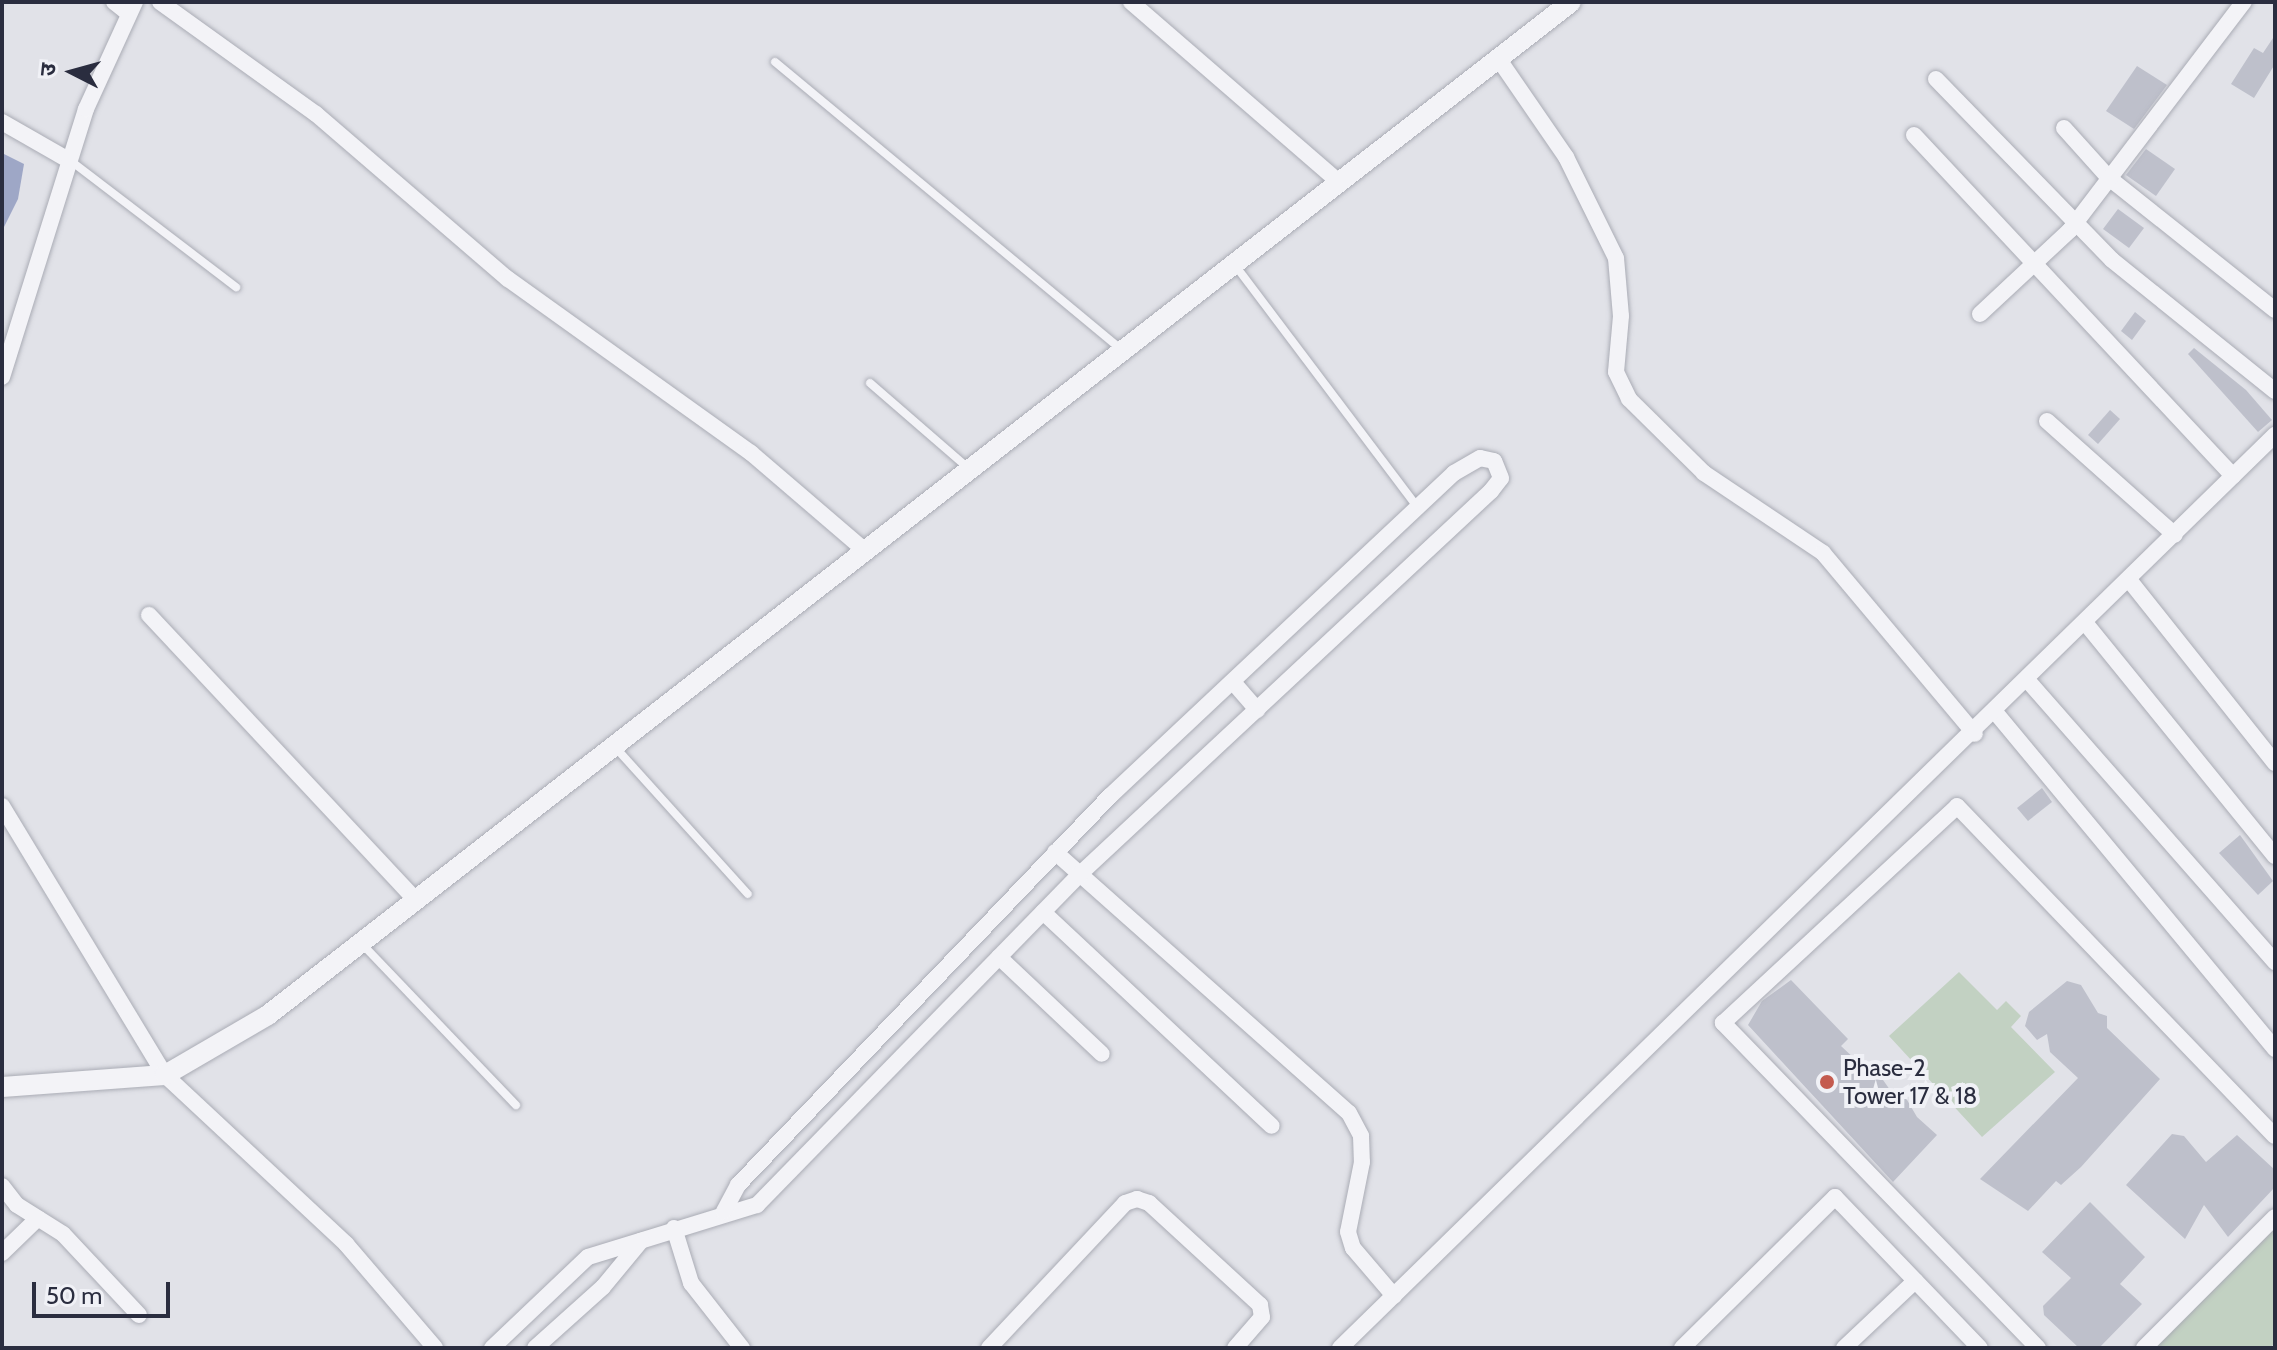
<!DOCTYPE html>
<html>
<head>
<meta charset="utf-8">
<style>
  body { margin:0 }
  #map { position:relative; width:2277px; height:1350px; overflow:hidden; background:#e1e2e8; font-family:Cabin,"Noto Sans Devanagari",sans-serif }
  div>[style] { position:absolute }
  .green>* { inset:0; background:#c2d1c2 }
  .water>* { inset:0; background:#9ea7c6 }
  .building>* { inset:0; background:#bec0cb }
  .roads { filter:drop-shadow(0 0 2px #aaacb5) drop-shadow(0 0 2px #aaacb5) }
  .service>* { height:8px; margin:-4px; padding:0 4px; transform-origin:4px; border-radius:4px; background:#f3f3f7 }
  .minor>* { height:16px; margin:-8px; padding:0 8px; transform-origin:8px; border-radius:8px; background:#f3f3f7 }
  .tertiary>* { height:20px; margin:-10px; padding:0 10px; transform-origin:10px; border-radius:10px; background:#f3f3f7 }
  .dots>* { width:22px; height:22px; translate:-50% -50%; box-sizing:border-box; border:4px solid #f0f1f6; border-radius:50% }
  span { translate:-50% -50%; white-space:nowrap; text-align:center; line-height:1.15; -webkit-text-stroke:8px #f0f1f6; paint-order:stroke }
  .poi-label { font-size:24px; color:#2a2d3f }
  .left { translate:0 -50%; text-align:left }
  .frame { position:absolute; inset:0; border:4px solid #2a2d3f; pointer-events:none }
  .north { position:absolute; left:32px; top:32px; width:80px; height:80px; -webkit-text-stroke:6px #f0f1f6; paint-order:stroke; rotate:276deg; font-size:22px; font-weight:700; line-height:32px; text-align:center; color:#2a2d3f }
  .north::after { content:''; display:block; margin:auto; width:28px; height:36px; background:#2a2d3f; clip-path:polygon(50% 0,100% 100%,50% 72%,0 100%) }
  .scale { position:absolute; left:32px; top:1282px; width:138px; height:36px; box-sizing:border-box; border:4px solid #2a2d3f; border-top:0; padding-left:10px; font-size:24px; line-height:28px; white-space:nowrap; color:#2a2d3f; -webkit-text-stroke:6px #f0f1f6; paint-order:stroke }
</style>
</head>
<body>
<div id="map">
  <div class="green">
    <div style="clip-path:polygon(1959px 972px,1997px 1010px,2006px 1001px,2021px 1016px,2011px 1027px,2055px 1072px,1982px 1137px,1889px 1036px)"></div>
    <div style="clip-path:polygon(2275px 1222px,2275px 1343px,2270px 1348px,2150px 1348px)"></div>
  </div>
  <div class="water">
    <div style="clip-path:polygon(2px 153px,24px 164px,18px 199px,2px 231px)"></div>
  </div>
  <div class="building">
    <div style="clip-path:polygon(2275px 35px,2275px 64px,2254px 98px,2231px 84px,2254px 48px,2263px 53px)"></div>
    <div style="clip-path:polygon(2137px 66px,2167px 85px,2134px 129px,2106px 111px)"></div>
    <div style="clip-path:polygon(2146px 149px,2175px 169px,2156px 196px,2126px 175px)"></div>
    <div style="clip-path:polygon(2118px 209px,2144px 228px,2129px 248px,2103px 229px)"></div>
    <div style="clip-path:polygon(2135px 312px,2146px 321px,2132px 340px,2121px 331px)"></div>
    <div style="clip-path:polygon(2194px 348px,2246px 390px,2272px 420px,2258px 432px,2188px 354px)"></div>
    <div style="clip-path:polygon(2110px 410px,2120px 419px,2098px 444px,2088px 435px)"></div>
    <div style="clip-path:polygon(2042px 788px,2052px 802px,2028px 821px,2017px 808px)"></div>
    <div style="clip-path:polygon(2240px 835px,2273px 881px,2258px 895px,2219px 853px)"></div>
    <div style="clip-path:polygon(1791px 980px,1848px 1039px,1841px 1046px,1871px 1074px,1876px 1070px,1895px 1097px,1903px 1093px,1917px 1117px,1937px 1135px,1893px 1182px,1748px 1025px,1762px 1001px)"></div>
    <div style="clip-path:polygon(2067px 981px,2081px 985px,2098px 1013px,2107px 1016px,2107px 1028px,2160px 1079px,2081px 1167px,2061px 1185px,2056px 1181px,2028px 1211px,1980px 1179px,2078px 1078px,2050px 1052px,2047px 1034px,2037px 1040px,2025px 1026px,2029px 1012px)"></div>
    <div style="clip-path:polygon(2172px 1134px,2184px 1136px,2206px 1162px,2237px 1135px,2275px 1170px,2275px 1187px,2228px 1237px,2204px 1205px,2185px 1239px,2126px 1185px)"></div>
    <div style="clip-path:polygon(2090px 1202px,2145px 1257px,2120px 1284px,2142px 1304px,2099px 1348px,2079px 1348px,2044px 1315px,2043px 1306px,2071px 1278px,2042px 1252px)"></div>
  </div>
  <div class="roads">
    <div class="service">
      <div style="left:775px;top:62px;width:451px;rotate:39.7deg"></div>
      <div style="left:71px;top:161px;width:208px;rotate:37.4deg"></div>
      <div style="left:1235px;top:265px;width:304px;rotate:53deg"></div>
      <div style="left:870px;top:383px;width:130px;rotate:40.9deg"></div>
      <div style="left:615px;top:747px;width:198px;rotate:47.9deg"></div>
      <div style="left:362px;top:944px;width:223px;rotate:46.3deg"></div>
    </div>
    <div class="minor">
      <div style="left:114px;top:2px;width:18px;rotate:38deg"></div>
      <div style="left:160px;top:2px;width:192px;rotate:35.7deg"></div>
      <div style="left:316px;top:114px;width:253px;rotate:40.7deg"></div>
      <div style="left:508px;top:279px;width:299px;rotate:35.6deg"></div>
      <div style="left:751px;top:453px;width:148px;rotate:40.6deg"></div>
      <div style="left:1131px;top:2px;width:275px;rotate:40.9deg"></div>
      <div style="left:1498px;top:58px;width:120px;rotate:55.5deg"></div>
      <div style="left:1566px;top:157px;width:113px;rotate:63.7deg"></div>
      <div style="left:1616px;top:258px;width:58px;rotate:85.1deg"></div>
      <div style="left:1621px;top:316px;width:56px;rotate:95.1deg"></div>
      <div style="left:1616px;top:372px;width:30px;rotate:64deg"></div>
      <div style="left:1629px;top:399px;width:105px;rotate:44.6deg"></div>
      <div style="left:1704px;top:473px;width:143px;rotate:33.9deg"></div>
      <div style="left:1823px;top:553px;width:236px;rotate:50deg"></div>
      <div style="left:1936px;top:79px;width:252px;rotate:45.8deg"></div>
      <div style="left:2112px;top:260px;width:209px;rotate:38.8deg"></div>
      <div style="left:2px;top:122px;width:78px;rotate:29.8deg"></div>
      <div style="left:2064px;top:128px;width:67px;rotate:48deg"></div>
      <div style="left:2109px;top:178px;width:212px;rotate:38.5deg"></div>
      <div style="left:1914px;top:135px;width:467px;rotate:46.9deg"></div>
      <div style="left:1980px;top:314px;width:123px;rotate:-43deg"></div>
      <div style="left:2070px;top:230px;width:287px;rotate:-52.7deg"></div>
      <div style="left:2px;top:377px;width:281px;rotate:-72.6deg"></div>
      <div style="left:86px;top:109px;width:118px;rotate:-65.4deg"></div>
      <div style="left:2047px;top:421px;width:171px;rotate:41.7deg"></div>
      <div style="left:2130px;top:581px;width:233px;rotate:51.5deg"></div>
      <div style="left:149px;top:615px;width:392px;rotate:46.9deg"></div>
      <div style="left:2087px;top:625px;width:298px;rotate:50.9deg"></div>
      <div style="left:1233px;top:682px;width:37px;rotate:49deg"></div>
      <div style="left:2029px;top:682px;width:373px;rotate:48.7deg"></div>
      <div style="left:1996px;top:713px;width:437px;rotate:50.3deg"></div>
      <div style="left:2px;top:806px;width:315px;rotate:58.8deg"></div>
      <div style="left:165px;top:1075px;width:248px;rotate:43deg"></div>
      <div style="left:346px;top:1244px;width:137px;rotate:49.4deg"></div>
      <div style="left:1055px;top:852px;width:393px;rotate:41.6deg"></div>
      <div style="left:1349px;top:1113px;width:26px;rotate:62deg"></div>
      <div style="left:1361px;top:1136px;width:26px;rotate:88deg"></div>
      <div style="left:1362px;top:1162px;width:71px;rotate:101.3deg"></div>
      <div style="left:1348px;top:1232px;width:17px;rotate:73deg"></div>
      <div style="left:1353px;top:1248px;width:63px;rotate:49.5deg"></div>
      <div style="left:1043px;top:912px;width:313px;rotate:43.1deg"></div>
      <div style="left:999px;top:957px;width:141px;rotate:43.3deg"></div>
      <div style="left:2px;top:1186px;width:24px;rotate:52deg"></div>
      <div style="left:17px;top:1205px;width:54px;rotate:32.2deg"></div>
      <div style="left:63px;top:1234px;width:111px;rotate:46.8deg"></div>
      <div style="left:674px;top:1228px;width:58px;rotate:72.8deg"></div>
      <div style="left:691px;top:1283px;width:83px;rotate:51.9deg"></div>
      <div style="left:2px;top:1253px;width:50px;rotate:-44.2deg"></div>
      <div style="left:492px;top:1348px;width:132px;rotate:-43.5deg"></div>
      <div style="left:588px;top:1257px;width:177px;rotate:-17.1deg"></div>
      <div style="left:757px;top:1205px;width:462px;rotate:-45.7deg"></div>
      <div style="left:1080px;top:874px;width:562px;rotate:-42.98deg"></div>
      <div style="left:1491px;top:491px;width:16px;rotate:-52deg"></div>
      <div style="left:1501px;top:478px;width:18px;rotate:-112deg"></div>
      <div style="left:1494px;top:461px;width:14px;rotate:-168deg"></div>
      <div style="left:1480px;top:458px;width:30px;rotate:150deg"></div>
      <div style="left:1454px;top:473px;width:472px;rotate:136.8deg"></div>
      <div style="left:1110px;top:796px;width:538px;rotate:133.72deg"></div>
      <div style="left:738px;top:1185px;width:30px;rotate:118deg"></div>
      <div style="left:535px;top:1348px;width:91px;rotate:-41.9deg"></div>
      <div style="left:603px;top:1287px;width:60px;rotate:-50.4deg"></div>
      <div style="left:989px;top:1348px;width:199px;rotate:-46.8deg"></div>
      <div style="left:1125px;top:1203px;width:13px;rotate:-18deg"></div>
      <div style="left:1137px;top:1199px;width:13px;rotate:18deg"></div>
      <div style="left:1149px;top:1203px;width:151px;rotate:42.6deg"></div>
      <div style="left:1260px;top:1305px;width:12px;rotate:81deg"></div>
      <div style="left:1262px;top:1317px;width:41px;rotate:131.1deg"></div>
      <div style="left:1340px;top:1348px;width:1307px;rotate:-44.32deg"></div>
      <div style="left:1682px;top:1348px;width:215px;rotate:-44.6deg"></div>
      <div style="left:1835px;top:1197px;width:209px;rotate:46.2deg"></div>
      <div style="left:1844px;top:1348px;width:98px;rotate:-43.3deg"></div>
      <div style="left:2038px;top:1348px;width:453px;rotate:-134.1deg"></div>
      <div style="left:1723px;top:1023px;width:319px;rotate:-42.8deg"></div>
      <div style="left:1957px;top:806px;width:458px;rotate:46.1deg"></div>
      <div style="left:2144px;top:1348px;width:185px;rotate:-45deg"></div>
    </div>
    <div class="tertiary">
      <div style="left:2px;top:1087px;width:163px;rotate:-4.2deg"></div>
      <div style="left:165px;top:1075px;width:119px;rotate:-30.2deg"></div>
      <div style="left:268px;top:1015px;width:1650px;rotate:-37.86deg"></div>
    </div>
  </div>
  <div class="dots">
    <div style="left:1827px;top:1082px;background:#c45b4f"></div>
  </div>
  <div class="poi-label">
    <span class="left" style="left:1843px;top:1082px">Phase-2<br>Tower 17 &amp; 18</span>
  </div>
  <div class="frame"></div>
  <div class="north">उ</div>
  <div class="scale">50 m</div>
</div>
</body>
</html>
